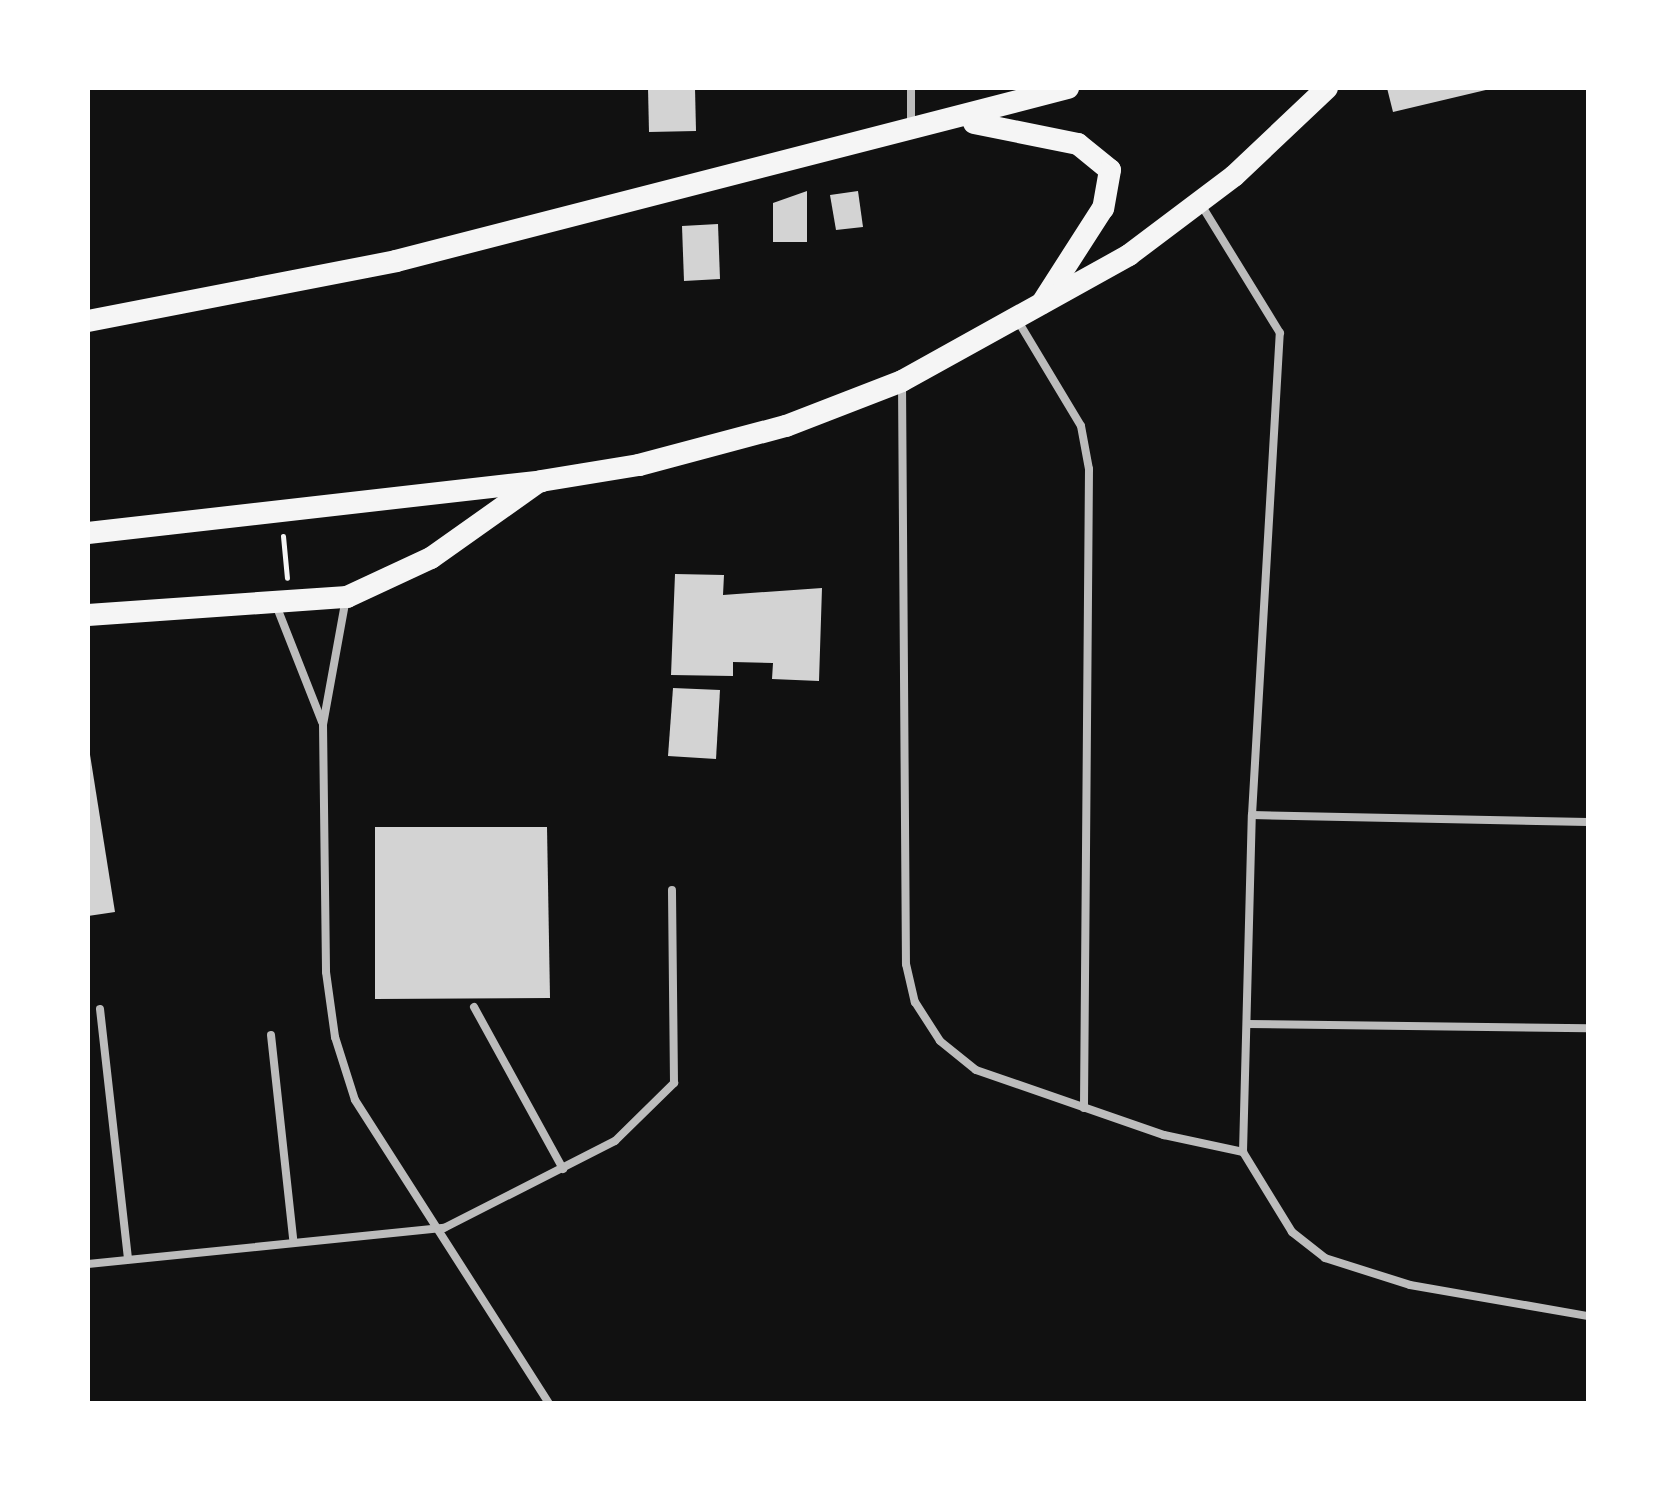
<!DOCTYPE html>
<html>
<head>
<meta charset="utf-8">
<style>
  body { margin:0 }
  #map { position:relative; width:1676px; height:1491px; overflow:hidden; background:#111; font-family:"IBM Plex Sans",sans-serif }
  div>[style] { position:absolute }
  .building>* { inset:0; background:#d3d3d3 }
  .path>* { height:5px; margin:-2.5px; padding:0 2.5px; transform-origin:2.5px; border-radius:2.5px; background:#f5f5f5 }
  .minor>* { height:8px; margin:-4px; padding:0 4px; transform-origin:4px; border-radius:4px; background:#bcbcbc }
  .trunk>* { height:22px; margin:-11px; padding:0 11px; transform-origin:11px; border-radius:11px; background:#f5f5f5 }
  span { translate:-50% -50%; white-space:nowrap; text-align:center; line-height:1.15; -webkit-text-stroke:6px #fff; paint-order:stroke }
  .frame { position:absolute; inset:0; border:90px solid #fff; pointer-events:none }
</style>
</head>
<body>
<div id="map">
  <div class="building">
    <div style="clip-path:polygon(648px 88px,695px 88px,696px 131px,649px 132px)"></div>
    <div style="clip-path:polygon(1387px 88px,1490px 88px,1490px 89px,1393px 112px)"></div>
    <div style="clip-path:polygon(807px 191px,807px 242px,773px 242px,773px 203px)"></div>
    <div style="clip-path:polygon(858px 191px,863px 227px,836px 230px,830px 195px)"></div>
    <div style="clip-path:polygon(718px 224px,720px 279px,684px 281px,682px 226px)"></div>
    <div style="clip-path:polygon(675px 574px,724px 575px,723px 595px,822px 588px,819px 681px,772px 679px,773px 663px,733px 662px,733px 676px,671px 675px)"></div>
    <div style="clip-path:polygon(673px 688px,720px 690px,716px 759px,668px 756px)"></div>
    <div style="clip-path:polygon(88px 742px,115px 912px,88px 916px)"></div>
    <div style="clip-path:polygon(375px 827px,547px 827px,550px 998px,375px 999px)"></div>
  </div>
  <div class="path">
    <div style="left:283px;top:536px;width:42px;rotate:84.6deg"></div>
  </div>
  <div class="minor">
    <div style="left:911px;top:127px;width:39px;rotate:-90deg"></div>
    <div style="left:1018px;top:321px;width:122px;rotate:59deg"></div>
    <div style="left:1081px;top:426px;width:44px;rotate:79.5deg"></div>
    <div style="left:1089px;top:469px;width:639px;rotate:90.45deg"></div>
    <div style="left:902px;top:382px;width:582px;rotate:89.61deg"></div>
    <div style="left:906px;top:964px;width:39px;rotate:77deg"></div>
    <div style="left:915px;top:1002px;width:46px;rotate:57.3deg"></div>
    <div style="left:940px;top:1041px;width:46px;rotate:38.9deg"></div>
    <div style="left:976px;top:1070px;width:199px;rotate:19.1deg"></div>
    <div style="left:1164px;top:1135px;width:81px;rotate:12.1deg"></div>
    <div style="left:1243px;top:1152px;width:337px;rotate:-88.5deg"></div>
    <div style="left:1252px;top:815px;width:483px;rotate:-86.7deg"></div>
    <div style="left:1280px;top:333px;width:153px;rotate:-121.6deg"></div>
    <div style="left:346px;top:598px;width:128px;rotate:100.3deg"></div>
    <div style="left:323px;top:724px;width:248px;rotate:89.3deg"></div>
    <div style="left:326px;top:972px;width:66px;rotate:82.1deg"></div>
    <div style="left:335px;top:1037px;width:66px;rotate:72.4deg"></div>
    <div style="left:355px;top:1100px;width:360px;rotate:57.4deg"></div>
    <div style="left:276px;top:605px;width:126px;rotate:68.5deg"></div>
    <div style="left:1252px;top:815px;width:336px;rotate:1.2deg"></div>
    <div style="left:474px;top:1007px;width:185px;rotate:61.2deg"></div>
    <div style="left:100px;top:1009px;width:251px;rotate:83.6deg"></div>
    <div style="left:1247px;top:1024px;width:341px;rotate:0.7deg"></div>
    <div style="left:271px;top:1035px;width:205px;rotate:83.8deg"></div>
    <div style="left:1243px;top:1152px;width:94px;rotate:58.5deg"></div>
    <div style="left:1292px;top:1232px;width:42px;rotate:38.2deg"></div>
    <div style="left:1325px;top:1258px;width:89px;rotate:17.6deg"></div>
    <div style="left:1410px;top:1285px;width:181px;rotate:9.9deg"></div>
    <div style="left:88px;top:1264px;width:358px;rotate:-5.8deg"></div>
    <div style="left:444px;top:1228px;width:192px;rotate:-27deg"></div>
    <div style="left:615px;top:1141px;width:83px;rotate:-44.5deg"></div>
    <div style="left:674px;top:1083px;width:193px;rotate:-90.6deg"></div>
  </div>
  <div class="trunk">
    <div style="left:974px;top:123px;width:106px;rotate:11.4deg"></div>
    <div style="left:1078px;top:144px;width:41px;rotate:39.1deg"></div>
    <div style="left:1110px;top:170px;width:39px;rotate:100deg"></div>
    <div style="left:1103px;top:208px;width:113px;rotate:122.7deg"></div>
    <div style="left:88px;top:321px;width:314px;rotate:-11deg"></div>
    <div style="left:396px;top:261px;width:694px;rotate:-14.44deg"></div>
    <div style="left:88px;top:533px;width:456px;rotate:-6.5deg"></div>
    <div style="left:541px;top:481px;width:99px;rotate:-9.3deg"></div>
    <div style="left:639px;top:465px;width:152px;rotate:-14.9deg"></div>
    <div style="left:786px;top:426px;width:124px;rotate:-21.2deg"></div>
    <div style="left:902px;top:381px;width:260px;rotate:-29deg"></div>
    <div style="left:1129px;top:255px;width:131px;rotate:-37deg"></div>
    <div style="left:1234px;top:176px;width:128px;rotate:-43.4deg"></div>
    <div style="left:88px;top:615px;width:260px;rotate:-4deg"></div>
    <div style="left:347px;top:597px;width:93px;rotate:-24.9deg"></div>
    <div style="left:431px;top:558px;width:130px;rotate:-35.3deg"></div>
  </div>
  <div class="frame"></div>
</div>
</body>
</html>
